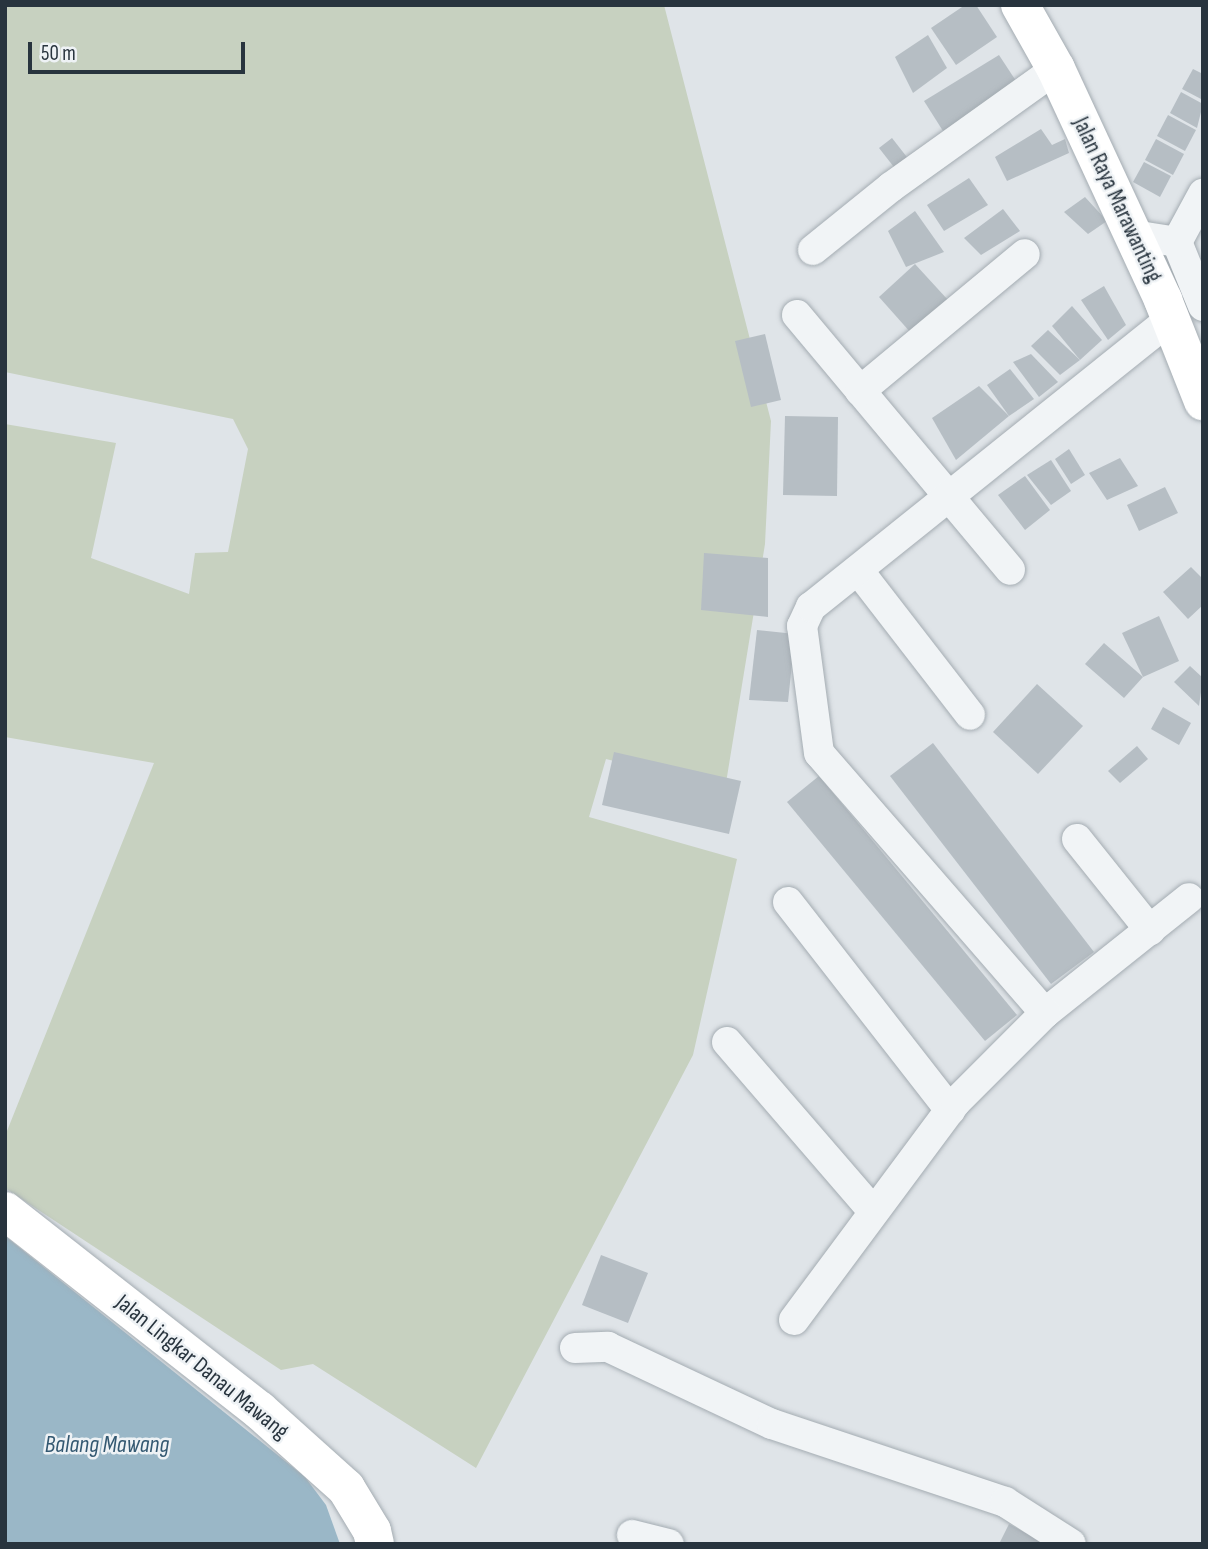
<!DOCTYPE html>
<html>
<head>
<meta charset="utf-8">
<style>
  body { margin:0 }
  #map { position:relative; width:1208px; height:1549px; overflow:hidden; background:#dfe4e8; font-family:"Sofia Sans Condensed",sans-serif }
  div>[style] { position:absolute }
  .green>* { inset:0; background:#c7d1c0 }
  .water>* { inset:0; background:#9ab7c7 }
  .building>* { inset:0; background:#b6bec4 }
  .roads { filter:drop-shadow(0 0 2px #a4acb2) drop-shadow(0 0 2px #a4acb2) }
  .street>* { height:30px; margin:-15px; padding:0 15px; transform-origin:15px; border-radius:15px; background:#f1f4f6 }
  .secondary>* { height:38px; margin:-19px; padding:0 19px; transform-origin:19px; border-radius:19px; background:#fff }
  span { translate:-50% -50%; white-space:nowrap; text-align:center; line-height:1.15; -webkit-text-stroke:5px #eef2f5; paint-order:stroke }
  .street-label { font-size:23px; color:#28343e }
  .water-label { font-size:24px; color:#335871; font-style:italic }
  .frame { position:absolute; inset:0; border:7px solid #28343e; pointer-events:none }
  .scale { position:absolute; left:28px; top:42px; width:217px; height:32px; box-sizing:border-box; border:4px solid #28343e; border-top:0; padding-left:9px; font-size:21px; line-height:24px; white-space:nowrap; color:#28343e; -webkit-text-stroke:5px #eef2f5; paint-order:stroke }
</style>
</head>
<body>
<div id="map">
  <div class="green">
    <div style="clip-path:polygon(5px 5px,664px 5px,771px 421px,765px 544px,725px 789px,606px 759px,589px 817px,737px 859px,693px 1055px,476px 1468px,313px 1364px,281px 1370px,5px 1188px,5px 1136px,154px 763px,5px 737px,5px 424px,116px 443px,91px 558px,189px 594px,195px 553px,228px 552px,248px 449px,233px 419px,5px 372px)"></div>
  </div>
  <div class="water">
    <div style="clip-path:polygon(5px 1236px,305px 1477px,326px 1505px,340px 1544px,5px 1544px)"></div>
  </div>
  <div class="building">
    <div style="clip-path:polygon(965px 5px,976px 5px,997px 37px,956px 65px,931px 28px)"></div>
    <div style="clip-path:polygon(928px 35px,947px 68px,913px 93px,895px 57px)"></div>
    <div style="clip-path:polygon(999px 55px,1018px 84px,943px 131px,924px 101px)"></div>
    <div style="clip-path:polygon(1193px 69px,1203px 74px,1203px 100px,1182px 89px)"></div>
    <div style="clip-path:polygon(1181px 92px,1203px 104px,1197px 128px,1170px 113px)"></div>
    <div style="clip-path:polygon(1168px 115px,1196px 130px,1185px 151px,1157px 136px)"></div>
    <div style="clip-path:polygon(1041px 129px,1052px 145px,1065px 139px,1069px 153px,1007px 181px,995px 157px)"></div>
    <div style="clip-path:polygon(892px 138px,910px 161px,897px 171px,879px 148px)"></div>
    <div style="clip-path:polygon(1156px 139px,1184px 154px,1173px 175px,1145px 160px)"></div>
    <div style="clip-path:polygon(1144px 162px,1171px 176px,1160px 197px,1133px 182px)"></div>
    <div style="clip-path:polygon(969px 178px,988px 205px,944px 231px,927px 205px)"></div>
    <div style="clip-path:polygon(1085px 197px,1107px 221px,1088px 234px,1064px 212px)"></div>
    <div style="clip-path:polygon(1003px 209px,1020px 231px,981px 255px,964px 238px)"></div>
    <div style="clip-path:polygon(915px 211px,944px 252px,906px 267px,888px 231px)"></div>
    <div style="clip-path:polygon(915px 264px,948px 300px,911px 333px,879px 297px)"></div>
    <div style="clip-path:polygon(1104px 286px,1126px 325px,1108px 340px,1081px 300px)"></div>
    <div style="clip-path:polygon(1072px 306px,1102px 340px,1080px 360px,1052px 326px)"></div>
    <div style="clip-path:polygon(1048px 330px,1080px 360px,1060px 375px,1031px 346px)"></div>
    <div style="clip-path:polygon(765px 334px,781px 400px,751px 407px,735px 341px)"></div>
    <div style="clip-path:polygon(1031px 354px,1058px 382px,1039px 397px,1013px 362px)"></div>
    <div style="clip-path:polygon(1010px 369px,1034px 399px,1009px 416px,987px 385px)"></div>
    <div style="clip-path:polygon(979px 386px,1009px 416px,956px 460px,932px 418px)"></div>
    <div style="clip-path:polygon(785px 416px,838px 417px,837px 496px,783px 495px)"></div>
    <div style="clip-path:polygon(1069px 449px,1085px 475px,1071px 484px,1055px 459px)"></div>
    <div style="clip-path:polygon(1120px 458px,1138px 486px,1107px 500px,1089px 473px)"></div>
    <div style="clip-path:polygon(1051px 460px,1071px 491px,1051px 505px,1027px 475px)"></div>
    <div style="clip-path:polygon(1025px 476px,1050px 510px,1025px 530px,998px 495px)"></div>
    <div style="clip-path:polygon(1165px 487px,1178px 513px,1139px 531px,1127px 505px)"></div>
    <div style="clip-path:polygon(704px 553px,768px 558px,768px 617px,701px 610px)"></div>
    <div style="clip-path:polygon(1191px 567px,1203px 579px,1203px 605px,1188px 619px,1163px 592px)"></div>
    <div style="clip-path:polygon(1159px 616px,1179px 661px,1143px 677px,1122px 633px)"></div>
    <div style="clip-path:polygon(757px 630px,795px 634px,788px 702px,749px 700px)"></div>
    <div style="clip-path:polygon(1104px 643px,1143px 677px,1124px 698px,1085px 664px)"></div>
    <div style="clip-path:polygon(1190px 666px,1203px 678px,1199px 706px,1174px 682px)"></div>
    <div style="clip-path:polygon(1037px 684px,1083px 726px,1038px 774px,993px 732px)"></div>
    <div style="clip-path:polygon(1163px 707px,1191px 723px,1179px 745px,1151px 729px)"></div>
    <div style="clip-path:polygon(933px 743px,1094px 952px,1051px 984px,890px 776px)"></div>
    <div style="clip-path:polygon(1137px 746px,1148px 759px,1120px 783px,1108px 771px)"></div>
    <div style="clip-path:polygon(614px 752px,741px 781px,729px 834px,602px 805px)"></div>
    <div style="clip-path:polygon(819px 776px,1017px 1015px,985px 1041px,787px 802px)"></div>
    <div style="clip-path:polygon(601px 1255px,648px 1273px,628px 1323px,582px 1305px)"></div>
    <div style="clip-path:polygon(1009px 1524px,1046px 1544px,999px 1544px)"></div>
  </div>
  <div class="roads">
    <div class="street">
      <div style="left:1133px;top:235px;width:45px;rotate:9deg"></div>
      <div style="left:1177px;top:242px;width:69px;rotate:67.9deg"></div>
      <div style="left:1177px;top:242px;width:55px;rotate:-61.6deg"></div>
      <div style="left:813px;top:250px;width:100px;rotate:-38.9deg"></div>
      <div style="left:891px;top:187px;width:203px;rotate:-35.6deg"></div>
      <div style="left:797px;top:315px;width:332px;rotate:50.1deg"></div>
      <div style="left:860px;top:391px;width:214px;rotate:-39.7deg"></div>
      <div style="left:858px;top:570px;width:183px;rotate:52.3deg"></div>
      <div style="left:1077px;top:839px;width:117px;rotate:51.3deg"></div>
      <div style="left:788px;top:902px;width:264px;rotate:52.1deg"></div>
      <div style="left:1045px;top:1013px;width:184px;rotate:-38.6deg"></div>
      <div style="left:727px;top:1042px;width:222px;rotate:49.2deg"></div>
      <div style="left:794px;top:1320px;width:272px;rotate:-53.4deg"></div>
      <div style="left:956px;top:1102px;width:126px;rotate:-45deg"></div>
      <div style="left:1045px;top:1013px;width:344px;rotate:-131deg"></div>
      <div style="left:819px;top:753px;width:128px;rotate:-97.6deg"></div>
      <div style="left:802px;top:626px;width:21px;rotate:-65deg"></div>
      <div style="left:811px;top:607px;width:460px;rotate:-38.7deg"></div>
      <div style="left:575px;top:1348px;width:33px;rotate:-2deg"></div>
      <div style="left:608px;top:1347px;width:181px;rotate:25.2deg"></div>
      <div style="left:772px;top:1424px;width:246px;rotate:18.5deg"></div>
      <div style="left:1005px;top:1502px;width:78px;rotate:32.5deg"></div>
      <div style="left:632px;top:1535px;width:38px;rotate:14deg"></div>
    </div>
    <div class="secondary">
      <div style="left:1020px;top:5px;width:73px;rotate:60.6deg"></div>
      <div style="left:1056px;top:69px;width:255px;rotate:65.1deg"></div>
      <div style="left:1163px;top:300px;width:109px;rotate:68.4deg"></div>
      <div style="left:5px;top:1211px;width:323px;rotate:38.1deg"></div>
      <div style="left:259px;top:1410px;width:117px;rotate:41.9deg"></div>
      <div style="left:346px;top:1488px;width:50px;rotate:58.8deg"></div>
      <div style="left:372px;top:1531px;width:13px;rotate:77deg"></div>
    </div>
  </div>
  <div class="street-label">
    <span style="left:1117px;top:200px;rotate:65deg">Jalan Raya Marawanting</span>
    <span style="left:202px;top:1367px;rotate:39deg">Jalan Lingkar Danau Mawang</span>
  </div>
  <div class="water-label">
    <span style="left:107px;top:1445px">Balang Mawang</span>
  </div>
  <div class="frame"></div>
  <div class="scale">50 m</div>
</div>
</body>
</html>
